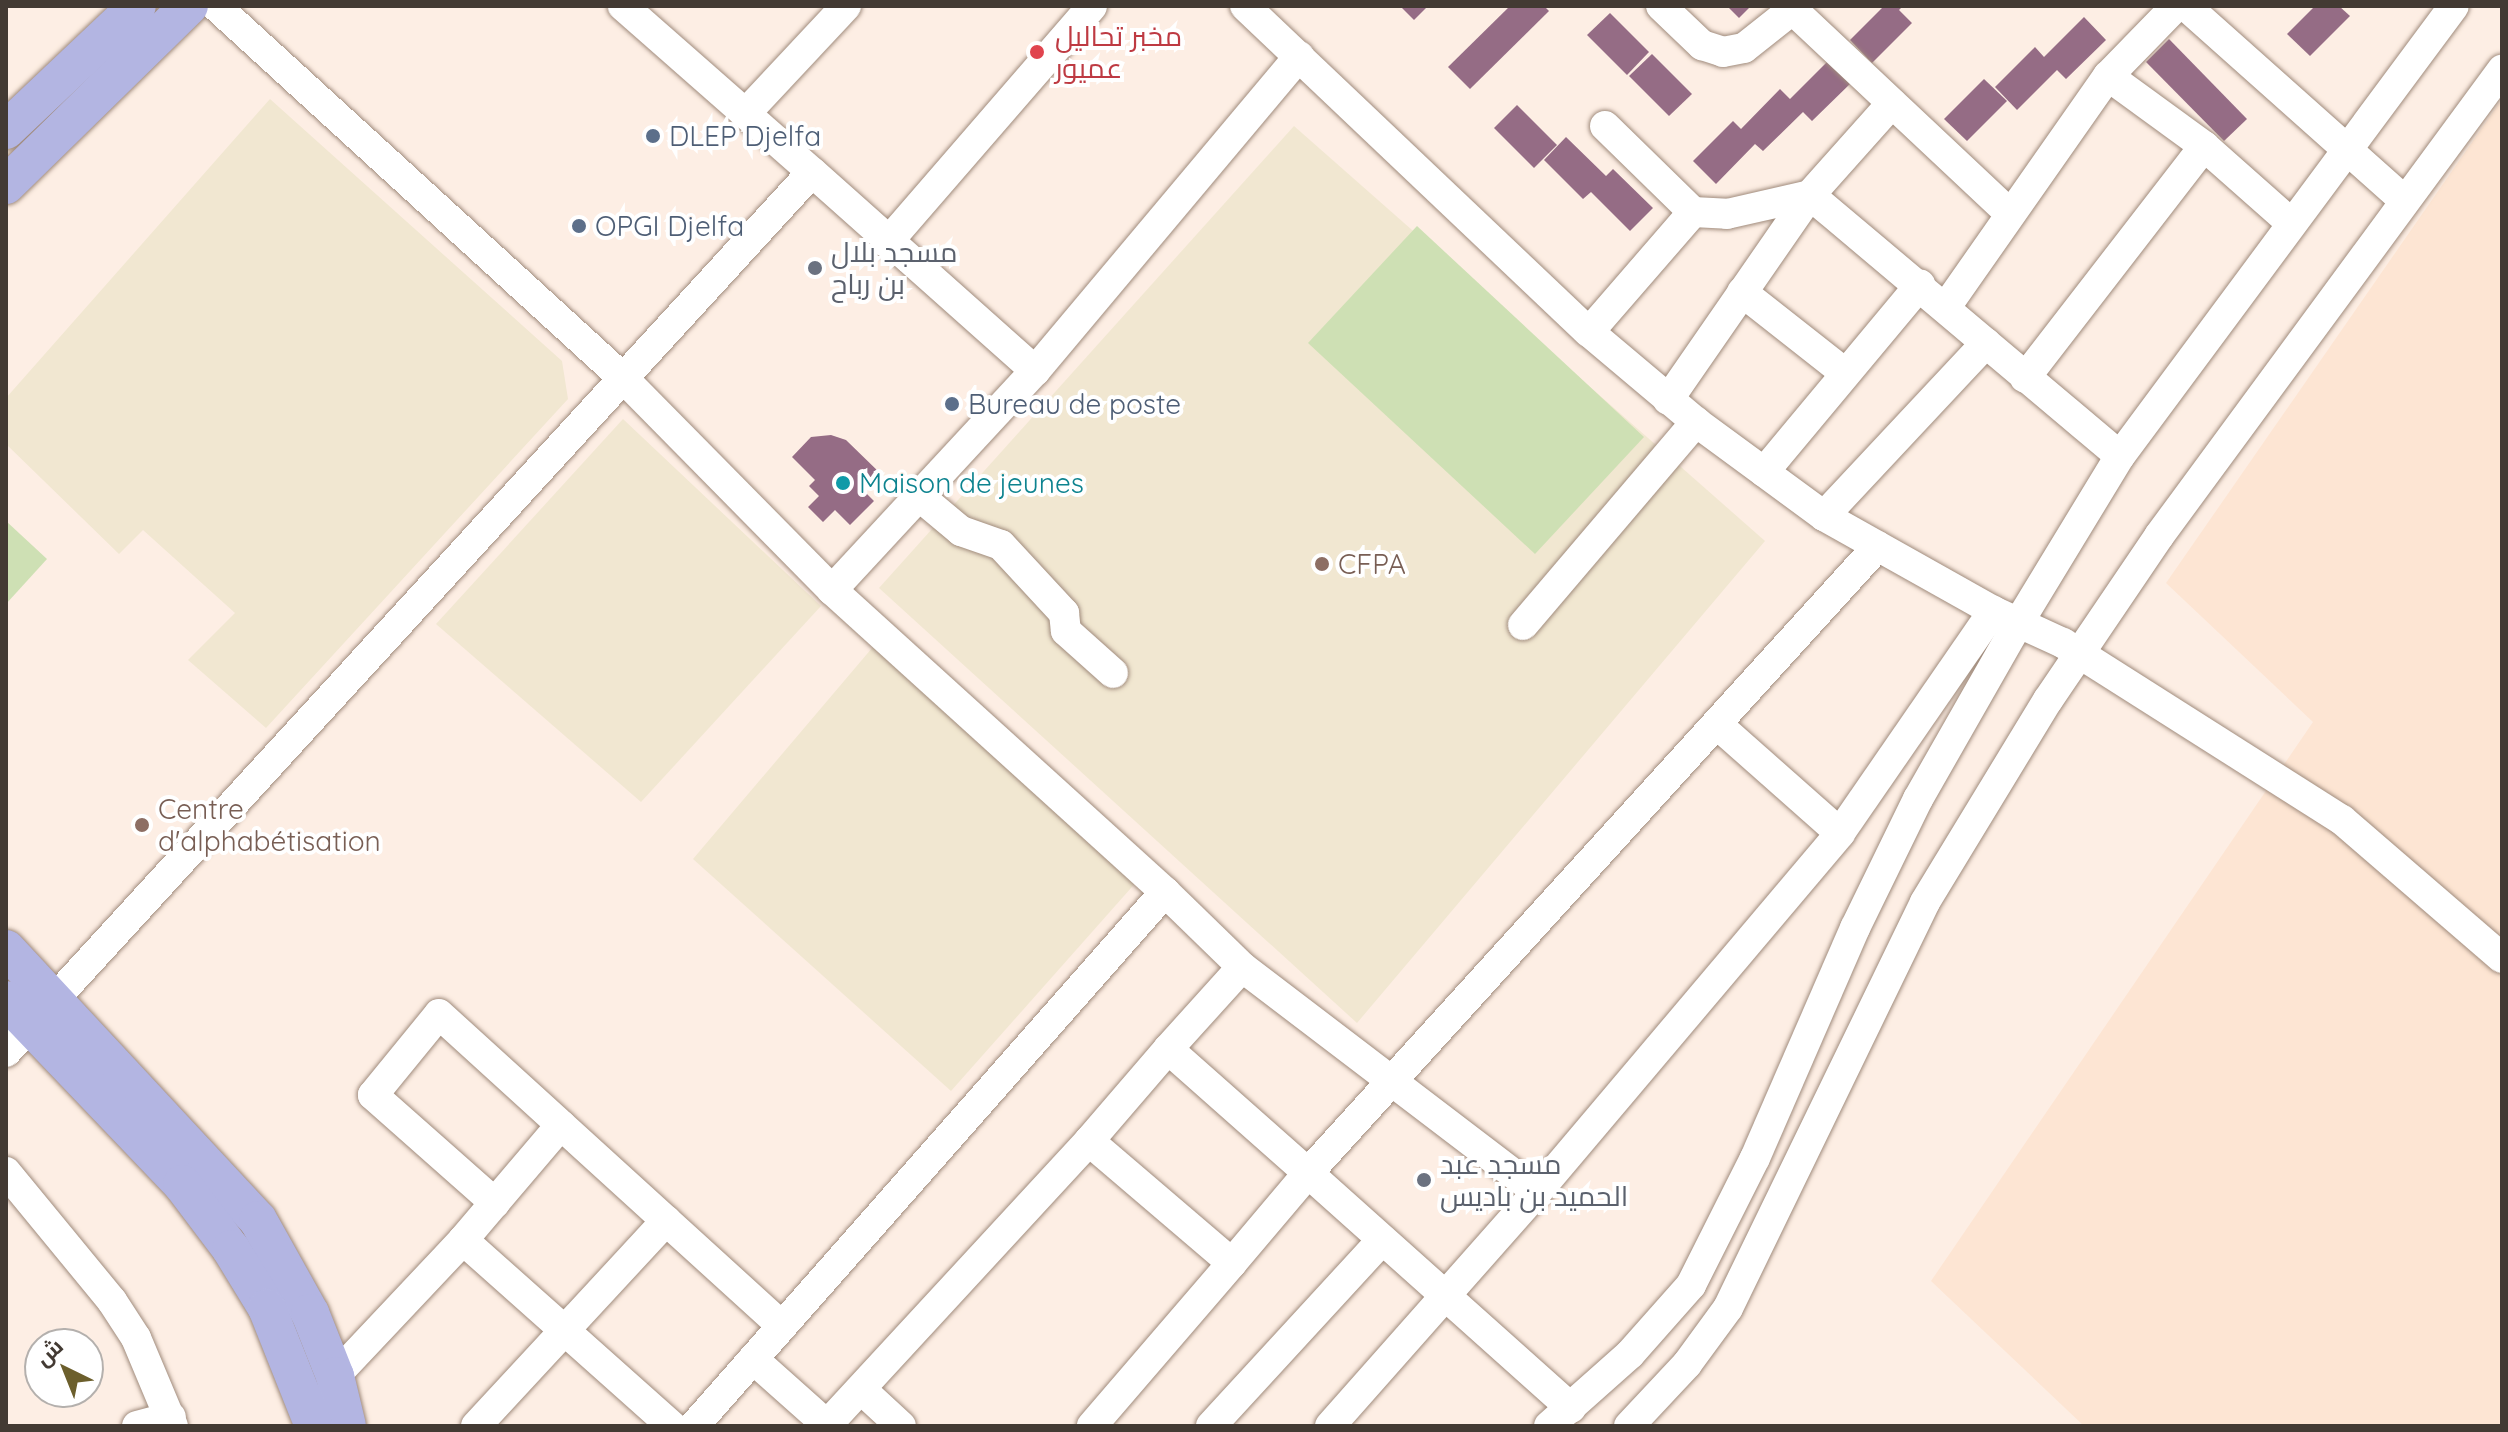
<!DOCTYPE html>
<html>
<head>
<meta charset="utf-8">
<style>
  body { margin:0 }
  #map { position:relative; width:2508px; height:1432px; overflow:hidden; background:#fdeee4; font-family:Quicksand,Cairo,sans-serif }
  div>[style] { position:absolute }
  .built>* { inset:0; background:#fde5d3 }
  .education>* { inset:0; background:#f1e7d1 }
  .green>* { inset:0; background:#cee0b4 }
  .building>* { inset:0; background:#956c85 }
  .roads { filter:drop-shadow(0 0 2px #a08b7c) drop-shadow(0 0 2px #a08b7c) }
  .minor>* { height:30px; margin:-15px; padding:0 15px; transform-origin:15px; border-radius:15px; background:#fff }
  .major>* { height:38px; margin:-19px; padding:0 19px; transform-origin:19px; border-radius:19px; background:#b3b5e2 }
  .dots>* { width:22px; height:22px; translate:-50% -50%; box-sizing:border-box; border:4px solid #fff; border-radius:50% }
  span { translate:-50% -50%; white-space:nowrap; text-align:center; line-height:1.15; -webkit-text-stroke:8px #fff; paint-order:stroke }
  .health-label { font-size:28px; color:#be3a42 }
  .left { translate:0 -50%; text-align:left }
  .service-label { font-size:28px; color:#4e5e75 }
  .worship-label { font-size:28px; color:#5b616d }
  .culture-label { font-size:28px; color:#0d838f }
  .education-label { font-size:28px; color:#785e54 }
  .frame { position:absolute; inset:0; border:8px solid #433a33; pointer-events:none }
  .north { position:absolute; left:24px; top:1328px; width:80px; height:80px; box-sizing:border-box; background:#fff; border:2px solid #b4b0ad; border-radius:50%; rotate:317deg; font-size:22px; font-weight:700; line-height:32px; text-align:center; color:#433a33 }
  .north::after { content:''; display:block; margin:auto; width:28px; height:36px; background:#6c5f2c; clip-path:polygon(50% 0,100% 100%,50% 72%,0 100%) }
</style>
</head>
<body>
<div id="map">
  <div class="built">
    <div style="clip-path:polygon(2502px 99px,2502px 1426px,2084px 1426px,1931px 1281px,2313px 722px,2166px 583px)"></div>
  </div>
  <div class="education">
    <div style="clip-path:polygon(270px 99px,562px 361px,568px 399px,266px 728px,188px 660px,235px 613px,143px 530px,119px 554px,6px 444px,6px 398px)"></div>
    <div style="clip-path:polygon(1294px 126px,1765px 541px,1357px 1023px,879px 588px)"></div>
    <div style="clip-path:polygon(623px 419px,821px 606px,641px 802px,436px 624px)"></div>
    <div style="clip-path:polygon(878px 641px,1139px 879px,951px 1091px,693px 859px)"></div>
  </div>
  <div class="green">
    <div style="clip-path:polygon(1417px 226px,1644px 437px,1535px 554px,1308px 343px)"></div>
    <div style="clip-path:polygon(6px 521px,47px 559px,6px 604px)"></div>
  </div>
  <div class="building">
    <div style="clip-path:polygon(1400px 6px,1428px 6px,1414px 20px)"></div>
    <div style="clip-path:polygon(1510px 6px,1544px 6px,1549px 11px,1470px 89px,1448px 67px)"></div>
    <div style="clip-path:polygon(1727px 6px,1751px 6px,1739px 18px)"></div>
    <div style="clip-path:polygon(1884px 6px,1903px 6px,1899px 10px,1912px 23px,1872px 63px,1850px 40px)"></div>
    <div style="clip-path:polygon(2315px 6px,2339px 6px,2350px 16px,2310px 56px,2287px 34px)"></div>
    <div style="clip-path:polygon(1610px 13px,1649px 52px,1627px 75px,1587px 35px)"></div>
    <div style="clip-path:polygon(2084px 17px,2106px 40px,2066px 79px,2057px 70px,2017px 110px,1995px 87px,2035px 47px,2044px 57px)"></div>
    <div style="clip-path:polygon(2169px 39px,2247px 119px,2224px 141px,2146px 62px)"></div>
    <div style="clip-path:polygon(1652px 54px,1692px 94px,1669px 116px,1629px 76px)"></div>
    <div style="clip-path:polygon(1830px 59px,1852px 82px,1812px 121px,1803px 112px,1763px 151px,1755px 144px,1716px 184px,1693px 161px,1733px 121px,1741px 129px,1780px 89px,1790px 99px)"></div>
    <div style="clip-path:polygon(1984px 79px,2007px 101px,1967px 141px,1944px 119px)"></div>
    <div style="clip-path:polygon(1517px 105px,1557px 145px,1534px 168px,1494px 128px)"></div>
    <div style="clip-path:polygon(1566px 137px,1606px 176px,1613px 169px,1653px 208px,1630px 231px,1591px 192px,1583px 199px,1544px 160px)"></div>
    <div style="clip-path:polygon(831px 435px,846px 440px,882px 475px,865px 492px,874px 501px,850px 525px,835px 510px,823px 522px,808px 507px,819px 496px,809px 486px,815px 480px,792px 457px,811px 437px)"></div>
  </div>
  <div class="roads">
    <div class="minor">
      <div style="left:216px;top:6px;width:551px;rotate:42.43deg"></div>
      <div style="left:623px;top:378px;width:298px;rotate:45.4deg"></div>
      <div style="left:832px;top:590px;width:450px;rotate:42.2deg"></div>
      <div style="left:1165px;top:892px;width:712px;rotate:131.41deg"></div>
      <div style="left:1245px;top:6px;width:474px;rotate:43.5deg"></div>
      <div style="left:1589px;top:332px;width:140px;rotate:40.1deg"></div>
      <div style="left:1696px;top:422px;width:159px;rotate:36.3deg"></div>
      <div style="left:1824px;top:516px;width:194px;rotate:29.3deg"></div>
      <div style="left:1993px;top:611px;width:77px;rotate:24.6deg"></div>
      <div style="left:2063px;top:643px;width:330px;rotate:32.4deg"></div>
      <div style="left:2342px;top:820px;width:211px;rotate:40.8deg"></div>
      <div style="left:1661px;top:6px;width:57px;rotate:43.6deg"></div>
      <div style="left:1702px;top:45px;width:22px;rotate:18deg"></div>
      <div style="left:1723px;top:52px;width:21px;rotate:-11deg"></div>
      <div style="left:1744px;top:48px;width:68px;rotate:-38.4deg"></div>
      <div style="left:2186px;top:6px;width:292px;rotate:41.7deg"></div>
      <div style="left:1793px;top:10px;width:296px;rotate:43.2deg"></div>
      <div style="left:2108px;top:76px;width:98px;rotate:-45.8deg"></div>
      <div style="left:745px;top:114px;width:148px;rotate:-46.9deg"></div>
      <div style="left:1605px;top:126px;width:123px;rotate:44.3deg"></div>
      <div style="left:1693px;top:212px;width:34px;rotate:3deg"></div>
      <div style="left:1727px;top:214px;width:85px;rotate:-12.9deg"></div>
      <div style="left:1810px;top:195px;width:123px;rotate:-48.3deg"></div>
      <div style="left:812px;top:172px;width:299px;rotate:41.7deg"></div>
      <div style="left:887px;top:243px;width:313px;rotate:-49.1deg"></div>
      <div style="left:1742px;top:292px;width:131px;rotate:38.2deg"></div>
      <div style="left:1946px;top:307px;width:282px;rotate:-55deg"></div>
      <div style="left:2108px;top:76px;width:119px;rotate:36.1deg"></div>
      <div style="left:2204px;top:146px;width:116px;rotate:41.5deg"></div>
      <div style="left:1589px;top:332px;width:159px;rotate:-49.1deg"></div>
      <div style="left:2025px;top:378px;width:293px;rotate:-52.3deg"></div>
      <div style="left:1668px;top:400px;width:249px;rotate:-55.3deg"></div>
      <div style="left:1810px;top:195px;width:405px;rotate:40.1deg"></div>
      <div style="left:1764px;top:472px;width:244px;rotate:-50.2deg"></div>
      <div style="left:919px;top:496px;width:55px;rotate:39.8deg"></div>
      <div style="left:961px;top:531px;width:42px;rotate:19.3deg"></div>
      <div style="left:1001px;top:545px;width:93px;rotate:47.2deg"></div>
      <div style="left:1064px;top:613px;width:18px;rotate:84deg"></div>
      <div style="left:1066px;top:631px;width:63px;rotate:41.8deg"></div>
      <div style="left:1824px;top:516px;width:237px;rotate:-46.9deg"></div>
      <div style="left:832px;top:590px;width:299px;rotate:-47.2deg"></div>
      <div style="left:1035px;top:371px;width:411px;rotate:-50deg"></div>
      <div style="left:1523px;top:625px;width:267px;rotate:-49.6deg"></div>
      <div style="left:1840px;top:833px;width:270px;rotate:-55.4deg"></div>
      <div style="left:1165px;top:892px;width:107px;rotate:44.2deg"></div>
      <div style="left:1242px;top:967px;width:371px;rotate:37.3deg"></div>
      <div style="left:1168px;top:1049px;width:110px;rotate:-47.9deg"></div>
      <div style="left:6px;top:1052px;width:1193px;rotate:-47.51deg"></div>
      <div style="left:812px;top:172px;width:252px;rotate:-138.7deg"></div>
      <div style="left:1089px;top:1141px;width:121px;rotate:-49.3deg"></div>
      <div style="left:1168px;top:1049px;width:187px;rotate:41.5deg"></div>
      <div style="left:1308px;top:1173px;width:118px;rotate:130.2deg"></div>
      <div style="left:6px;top:1172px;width:167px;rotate:50.6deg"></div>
      <div style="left:112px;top:1301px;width:44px;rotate:57deg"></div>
      <div style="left:136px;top:1338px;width:95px;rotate:67.2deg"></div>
      <div style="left:495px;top:1203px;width:163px;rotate:-138.5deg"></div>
      <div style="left:373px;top:1095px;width:104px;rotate:-50.8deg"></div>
      <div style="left:439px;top:1014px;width:464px;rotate:42.3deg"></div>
      <div style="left:463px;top:1240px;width:280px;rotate:41.7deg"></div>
      <div style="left:753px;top:1359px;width:99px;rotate:41.7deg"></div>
      <div style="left:335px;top:1376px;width:187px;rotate:-46.7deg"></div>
      <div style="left:463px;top:1240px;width:151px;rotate:-49.6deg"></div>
      <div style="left:862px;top:1390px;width:53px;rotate:42.7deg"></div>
      <div style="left:1571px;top:1408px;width:353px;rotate:-138.2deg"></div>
      <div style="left:1308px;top:1173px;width:847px;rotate:-47.73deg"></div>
      <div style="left:137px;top:1426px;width:35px;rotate:-15deg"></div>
      <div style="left:476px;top:1426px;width:280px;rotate:-47.2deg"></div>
      <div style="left:826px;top:1426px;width:388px;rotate:-47.3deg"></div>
      <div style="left:1089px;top:1141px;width:188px;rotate:40.5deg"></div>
      <div style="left:1232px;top:1263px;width:215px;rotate:130.7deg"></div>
      <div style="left:1211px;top:1426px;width:253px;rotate:-47.4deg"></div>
      <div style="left:1330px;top:1426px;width:312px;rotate:-48.5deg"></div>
      <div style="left:1537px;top:1192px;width:470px;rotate:-49.8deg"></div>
      <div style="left:1840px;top:833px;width:162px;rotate:-138.5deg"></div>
      <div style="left:1549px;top:1426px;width:108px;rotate:-41.6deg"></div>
      <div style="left:1630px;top:1354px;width:92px;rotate:-48.5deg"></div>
      <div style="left:1691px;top:1285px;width:142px;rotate:-63.3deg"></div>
      <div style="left:1755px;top:1158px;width:251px;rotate:-66.5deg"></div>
      <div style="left:1855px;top:928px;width:144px;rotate:-64deg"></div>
      <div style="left:1918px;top:799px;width:204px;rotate:-60.3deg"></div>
      <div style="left:2019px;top:622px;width:194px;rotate:-58.7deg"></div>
      <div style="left:2120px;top:456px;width:560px;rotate:-53.42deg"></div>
      <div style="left:1629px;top:1426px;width:85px;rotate:-46.9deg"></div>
      <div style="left:1687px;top:1364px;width:69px;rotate:-53.8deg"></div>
      <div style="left:1728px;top:1308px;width:451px;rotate:-64.1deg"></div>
      <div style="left:1925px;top:902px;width:237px;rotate:-58.7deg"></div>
      <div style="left:2048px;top:700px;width:198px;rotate:-55.9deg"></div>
      <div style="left:2159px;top:536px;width:579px;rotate:-53.65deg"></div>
    </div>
    <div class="major">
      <div style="left:6px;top:130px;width:180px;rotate:-43.4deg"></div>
      <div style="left:6px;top:185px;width:256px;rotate:-44.4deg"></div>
      <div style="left:6px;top:949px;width:370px;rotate:47.1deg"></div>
      <div style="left:258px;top:1220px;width:107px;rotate:60.8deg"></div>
      <div style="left:310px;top:1313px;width:68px;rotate:68.4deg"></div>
      <div style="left:335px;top:1376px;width:51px;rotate:76.5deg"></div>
      <div style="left:6px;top:1000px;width:255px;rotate:46.3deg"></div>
      <div style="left:182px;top:1184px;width:81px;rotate:53deg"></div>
      <div style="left:231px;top:1249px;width:69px;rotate:58.6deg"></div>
      <div style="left:267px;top:1308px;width:127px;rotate:68.3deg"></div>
    </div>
  </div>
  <div class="dots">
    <div style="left:1037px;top:52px;background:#e0444e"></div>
    <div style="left:653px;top:136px;background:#5c6f8a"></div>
    <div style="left:579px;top:226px;background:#5c6f8a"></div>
    <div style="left:815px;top:268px;background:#6b7280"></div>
    <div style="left:952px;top:404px;background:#5c6f8a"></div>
    <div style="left:843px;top:483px;background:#0f9aa8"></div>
    <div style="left:1322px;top:564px;background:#8d6e63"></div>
    <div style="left:142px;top:825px;background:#8d6e63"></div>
    <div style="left:1424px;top:1180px;background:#6b7280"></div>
  </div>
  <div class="health-label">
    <span class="left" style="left:1055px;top:52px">مخبر تحاليل<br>عميور</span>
  </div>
  <div class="service-label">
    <span class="left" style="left:669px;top:136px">DLEP Djelfa</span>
    <span class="left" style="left:595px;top:226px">OPGI Djelfa</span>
    <span class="left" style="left:968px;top:404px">Bureau de poste</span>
  </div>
  <div class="worship-label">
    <span class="left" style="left:831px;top:268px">مسجد بلال<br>بن رباح</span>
    <span class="left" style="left:1440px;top:1180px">مسجد عبد<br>الحميد بن باديس</span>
  </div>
  <div class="culture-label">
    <span class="left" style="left:859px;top:483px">Maison de jeunes</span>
  </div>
  <div class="education-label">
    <span class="left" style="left:1338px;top:564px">CFPA</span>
    <span class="left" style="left:158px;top:825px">Centre<br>d'alphabétisation</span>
  </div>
  <div class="frame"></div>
  <div class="north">ش</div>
</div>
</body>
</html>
